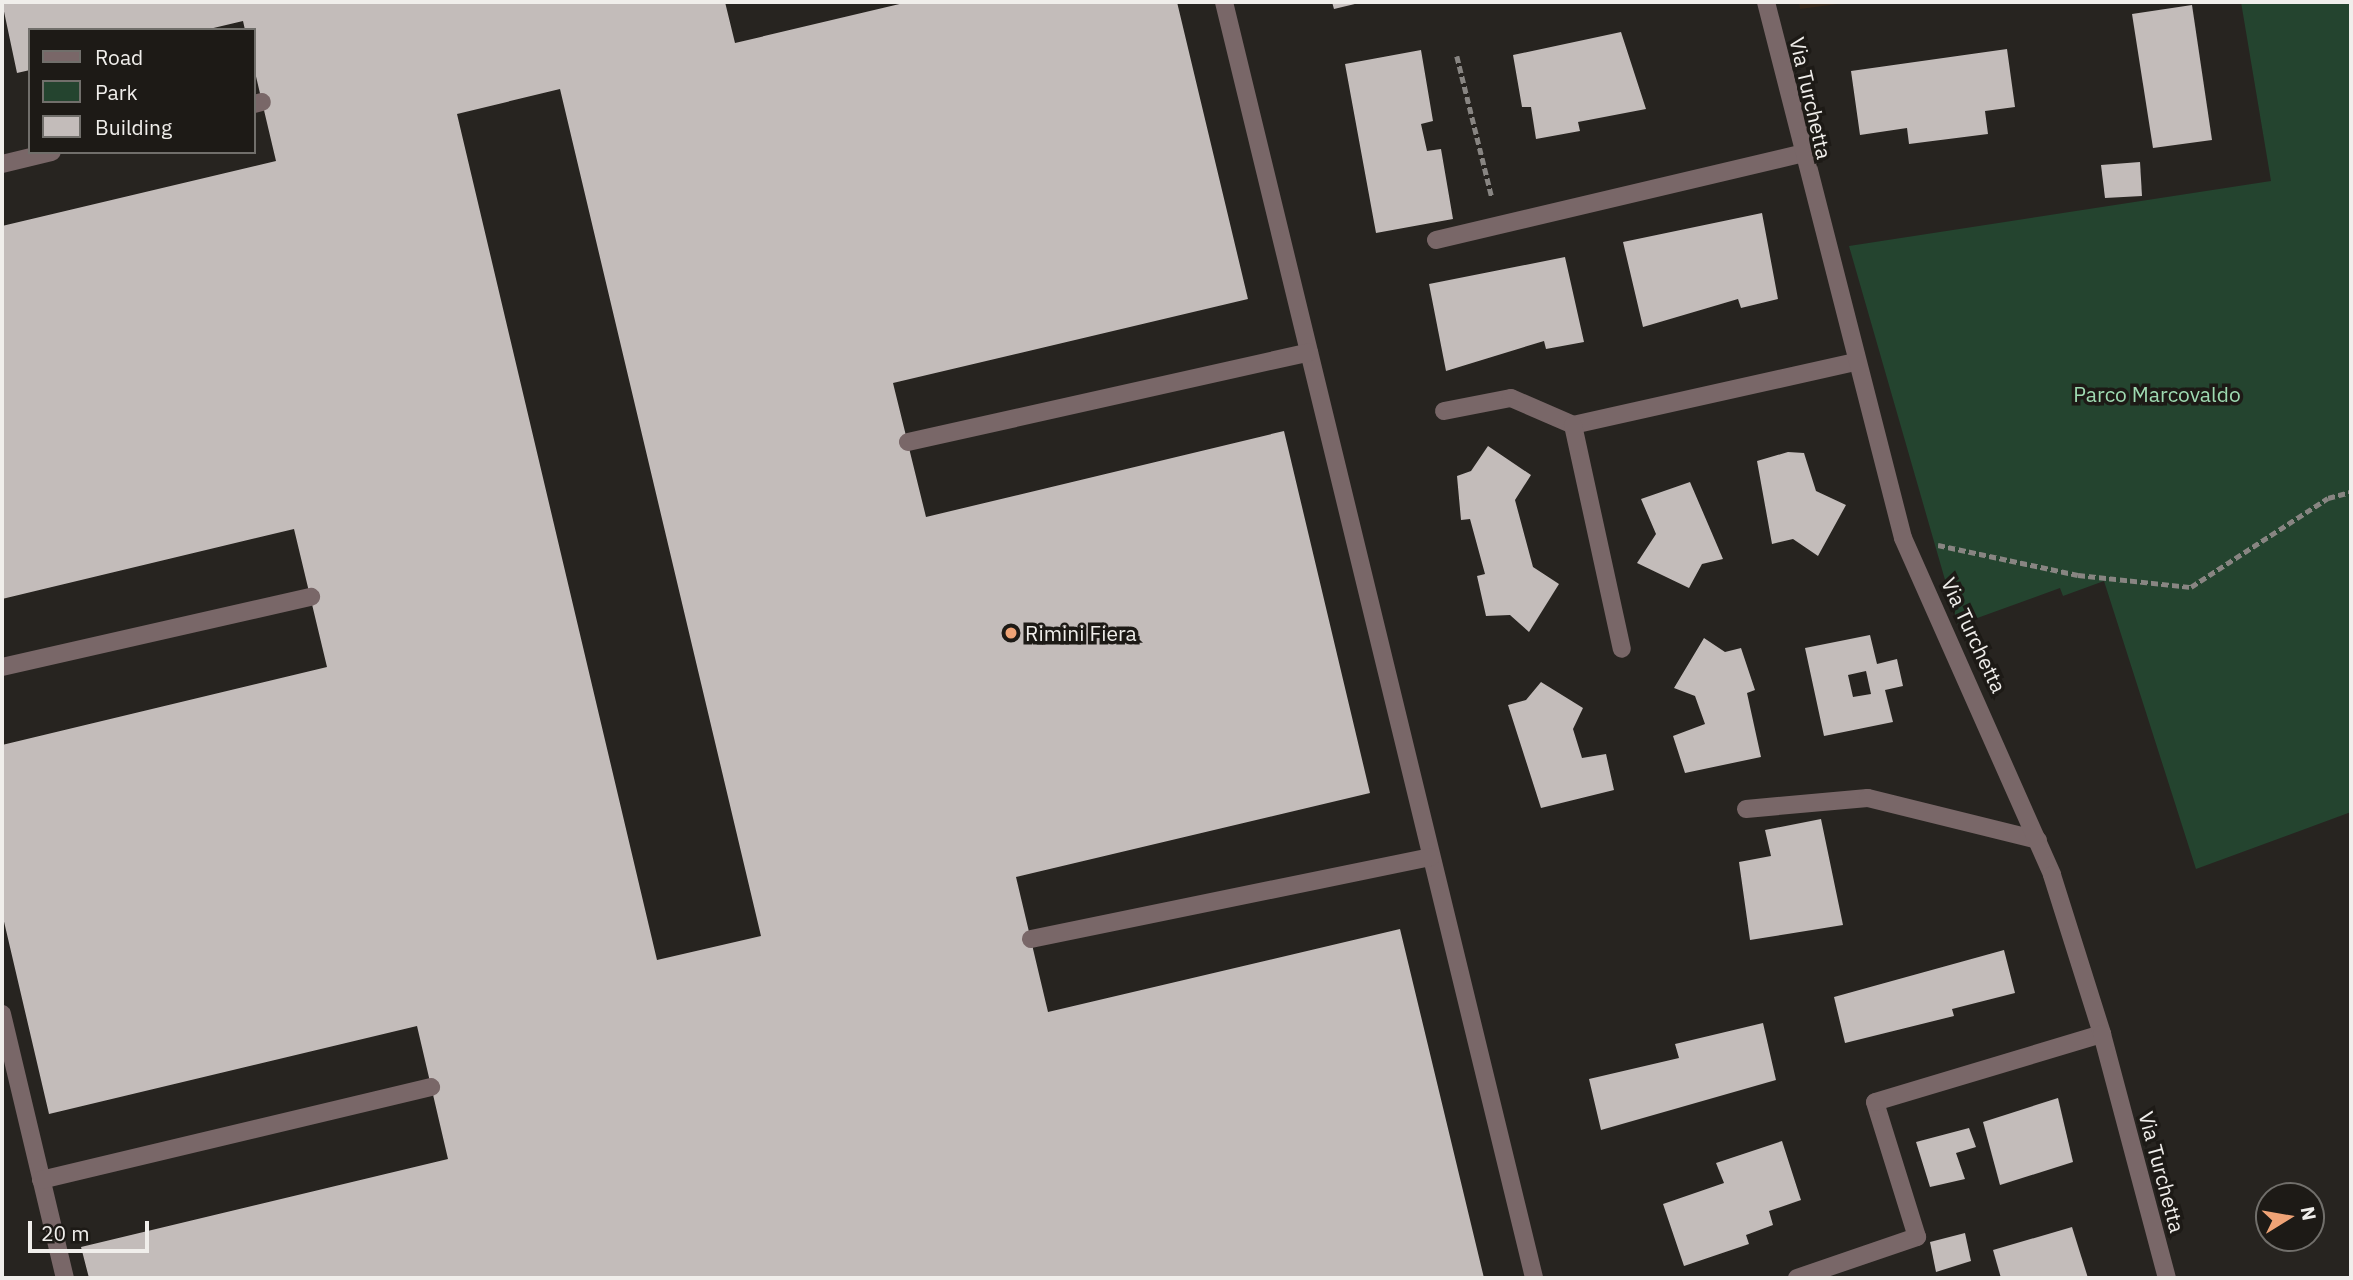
<!DOCTYPE html>
<html>
<head>
<meta charset="utf-8">
<style>
  body { margin:0 }
  #map { position:relative; width:2353px; height:1280px; overflow:hidden; background:#272420; font-family:"IBM Plex Sans",sans-serif }
  div>[style] { position:absolute }
  .industrial>* { inset:0; background:#37291c }
  .green>* { inset:0; background:#24442f }
  .building>* { inset:0; background:#c3bcba }
  .path>* { height:4.5px; margin-top:-2.25px; transform-origin:0; background:repeating-linear-gradient(90deg,#888582 0 7px,transparent 0 10.5px) }
  .lane>* { height:18px; margin:-9px; padding:0 9px; transform-origin:9px; border-radius:9px; background:#796768 }
  .street>* { height:18px; margin:-9px; padding:0 9px; transform-origin:9px; border-radius:9px; background:#796768 }
  .dots>* { width:19px; height:19px; translate:-50% -50%; box-sizing:border-box; border:4px solid #1d1a16; border-radius:50% }
  span { translate:-50% -50%; white-space:nowrap; text-align:center; line-height:1.15; -webkit-text-stroke:7px #1d1a16; paint-order:stroke }
  .street-label { font-size:21px; color:#f0eeeb }
  .park-label { font-size:21px; color:#9edab1 }
  .poi-label { font-size:21px; color:#f0eeeb }
  .left { translate:0 -50%; text-align:left }
  .frame { position:absolute; inset:0; border:4px solid #f0eeeb; pointer-events:none }
  .legend { position:absolute; left:28px; top:28px; width:228px; height:126px; box-sizing:border-box; background:#1d1a16; border:2px solid #716f6b; margin:0; padding:9px 12px; list-style:none; font-size:21px; color:#f0eeeb }
  .legend li { display:flex; align-items:center; gap:14px; height:35px }
  .legend b { width:35px; border:2px solid #716f6b }
  .north { position:absolute; left:2255px; top:1182px; width:70px; height:70px; box-sizing:border-box; background:#1d1a16; border:2px solid #716f6b; border-radius:50%; rotate:79deg; font-size:19px; font-weight:700; line-height:28px; text-align:center; color:#f0eeeb }
  .north::after { content:''; display:block; margin:auto; width:24px; height:32px; background:#efa376; clip-path:polygon(50% 0,100% 100%,50% 72%,0 100%) }
  .scale { position:absolute; left:28px; top:1221px; width:121px; height:32px; box-sizing:border-box; border:4px solid #f0eeeb; border-top:0; padding-left:9px; font-size:21px; line-height:24px; white-space:nowrap; color:#f0eeeb; -webkit-text-stroke:5px #1d1a16; paint-order:stroke }
</style>
</head>
<body>
<div id="map">
  <div class="industrial">
    <div style="clip-path:polygon(1799px 2px,1853px 2px,1800px 9px)"></div>
  </div>
  <div class="green">
    <div style="clip-path:polygon(2241px 2px,2351px 2px,2351px 812px,2196px 869px,2104px 581px,2063px 596px,2060px 588px,1958px 625px,1849px 246px,2271px 181px)"></div>
  </div>
  <div class="building">
    <div style="clip-path:polygon(evenodd,2px 2px,725px 2px,735px 43px,908px 2px,1177px 2px,1248px 299px,893px 383px,926px 517px,1284px 431px,1370px 793px,1016px 877px,1048px 1012px,1400px 929px,1484px 1278px,89px 1278px,81px 1247px,448px 1159px,417px 1026px,49px 1114px,2px 913px,2px 745px,327px 667px,294px 529px,2px 599px,2px 226px,276px 161px,254px 68px,254px 30px,245px 30px,243px 21px,205px 30px,30px 30px,30px 70px,17px 73px,2px 2px,560px 89px,761px 936px,657px 960px,457px 114px,560px 89px)"></div>
    <div style="clip-path:polygon(1332px 2px,1359px 2px,1359px 3px,1334px 9px)"></div>
    <div style="clip-path:polygon(2192px 5px,2212px 140px,2153px 148px,2132px 14px)"></div>
    <div style="clip-path:polygon(1621px 32px,1646px 109px,1578px 122px,1580px 131px,1536px 139px,1531px 107px,1522px 107px,1513px 55px)"></div>
    <div style="clip-path:polygon(2007px 49px,2015px 107px,1985px 111px,1988px 134px,1909px 144px,1907px 128px,1860px 135px,1851px 71px)"></div>
    <div style="clip-path:polygon(1421px 50px,1433px 121px,1421px 124px,1427px 151px,1441px 149px,1453px 219px,1376px 233px,1345px 64px)"></div>
    <div style="clip-path:polygon(2140px 162px,2142px 196px,2105px 198px,2101px 165px)"></div>
    <div style="clip-path:polygon(1762px 213px,1778px 299px,1741px 308px,1738px 299px,1643px 327px,1623px 242px)"></div>
    <div style="clip-path:polygon(1565px 257px,1584px 342px,1546px 349px,1544px 341px,1446px 371px,1429px 284px)"></div>
    <div style="clip-path:polygon(1488px 446px,1531px 475px,1515px 500px,1533px 567px,1559px 584px,1529px 632px,1510px 615px,1486px 616px,1477px 576px,1485px 574px,1470px 519px,1461px 520px,1457px 476px,1471px 471px)"></div>
    <div style="clip-path:polygon(1788px 452px,1804px 453px,1816px 491px,1846px 505px,1818px 556px,1793px 539px,1772px 544px,1757px 461px)"></div>
    <div style="clip-path:polygon(1690px 482px,1723px 559px,1702px 564px,1689px 588px,1637px 563px,1656px 534px,1641px 499px)"></div>
    <div style="clip-path:polygon(evenodd,1870px 635px,1877px 664px,1897px 659px,1903px 686px,1885px 690px,1893px 722px,1824px 736px,1805px 648px,1870px 635px,1866px 671px,1871px 694px,1853px 697px,1848px 675px,1866px 671px)"></div>
    <div style="clip-path:polygon(1704px 638px,1725px 652px,1741px 648px,1755px 690px,1747px 693px,1761px 757px,1685px 773px,1673px 736px,1705px 724px,1695px 696px,1674px 688px)"></div>
    <div style="clip-path:polygon(1541px 682px,1583px 708px,1573px 729px,1582px 758px,1606px 754px,1614px 790px,1541px 808px,1508px 705px,1526px 700px)"></div>
    <div style="clip-path:polygon(1821px 819px,1843px 925px,1750px 940px,1739px 862px,1771px 856px,1765px 830px)"></div>
    <div style="clip-path:polygon(2004px 950px,2015px 993px,1952px 1009px,1954px 1016px,1845px 1043px,1834px 997px)"></div>
    <div style="clip-path:polygon(1763px 1023px,1776px 1080px,1601px 1130px,1589px 1079px,1679px 1058px,1675px 1044px)"></div>
    <div style="clip-path:polygon(2058px 1098px,2073px 1162px,2000px 1185px,1983px 1122px)"></div>
    <div style="clip-path:polygon(1969px 1128px,1976px 1147px,1956px 1153px,1965px 1179px,1930px 1187px,1916px 1142px)"></div>
    <div style="clip-path:polygon(1782px 1141px,1801px 1200px,1769px 1211px,1773px 1225px,1746px 1235px,1749px 1244px,1684px 1266px,1663px 1204px,1724px 1183px,1716px 1163px)"></div>
    <div style="clip-path:polygon(2072px 1227px,2088px 1278px,2001px 1278px,1993px 1250px)"></div>
    <div style="clip-path:polygon(1965px 1233px,1971px 1261px,1936px 1272px,1930px 1242px)"></div>
  </div>
  <div class="path">
    <div style="left:1457px;top:56px;width:145px;rotate:76.1deg"></div>
    <div style="left:1938px;top:545px;width:143px;rotate:12.1deg"></div>
    <div style="left:2078px;top:575px;width:114px;rotate:6.1deg"></div>
    <div style="left:2191px;top:587px;width:163px;rotate:-33deg"></div>
    <div style="left:2328px;top:498px;width:24px;rotate:-15deg"></div>
  </div>
  <div class="lane">
    <div style="left:1224px;top:2px;width:1313px;rotate:76.34deg"></div>
    <div style="left:254px;top:104px;width:8px;rotate:-14deg"></div>
    <div style="left:2px;top:164px;width:51px;rotate:-13.5deg"></div>
    <div style="left:1436px;top:240px;width:375px;rotate:-13.3deg"></div>
    <div style="left:1444px;top:411px;width:68px;rotate:-11deg"></div>
    <div style="left:1511px;top:398px;width:68px;rotate:23.5deg"></div>
    <div style="left:1573px;top:425px;width:289px;rotate:-12.6deg"></div>
    <div style="left:1573px;top:425px;width:229px;rotate:77.7deg"></div>
    <div style="left:908px;top:442px;width:411px;rotate:-12.6deg"></div>
    <div style="left:2px;top:667px;width:317px;rotate:-12.8deg"></div>
    <div style="left:1746px;top:809px;width:122px;rotate:-5.2deg"></div>
    <div style="left:1868px;top:798px;width:175px;rotate:13.9deg"></div>
    <div style="left:1031px;top:939px;width:408px;rotate:-11.6deg"></div>
    <div style="left:2px;top:1014px;width:271px;rotate:76.6deg"></div>
    <div style="left:41px;top:1180px;width:401px;rotate:-13.4deg"></div>
    <div style="left:1797px;top:1278px;width:127px;rotate:-18.9deg"></div>
    <div style="left:1917px;top:1237px;width:141px;rotate:-107.3deg"></div>
    <div style="left:1875px;top:1102px;width:237px;rotate:-16.7deg"></div>
  </div>
  <div class="street">
    <div style="left:1766px;top:2px;width:553px;rotate:75.66deg"></div>
    <div style="left:1903px;top:538px;width:368px;rotate:66.1deg"></div>
    <div style="left:2052px;top:875px;width:167px;rotate:72.5deg"></div>
    <div style="left:2102px;top:1034px;width:253px;rotate:75.1deg"></div>
  </div>
  <div class="dots">
    <div style="left:1011px;top:633px;background:#efa376"></div>
  </div>
  <div class="street-label">
    <span style="left:1811px;top:98px;rotate:77deg">Via Turchetta</span>
    <span style="left:1974px;top:635px;rotate:65deg">Via Turchetta</span>
    <span style="left:2162px;top:1172px;rotate:75deg">Via Turchetta</span>
  </div>
  <div class="park-label">
    <span style="left:2157px;top:394px">Parco Marcovaldo</span>
  </div>
  <div class="poi-label">
    <span class="left" style="left:1025px;top:633px">Rimini Fiera</span>
  </div>
  <div class="frame"></div>
  <ul class="legend">
  <li><b style="height:9px;background:#796768"></b>Road</li>
  <li><b style="height:19px;background:#24442f"></b>Park</li>
  <li><b style="height:19px;background:#c3bcba"></b>Building</li>
  </ul>
  <div class="north">N</div>
  <div class="scale">20 m</div>
</div>
</body>
</html>
